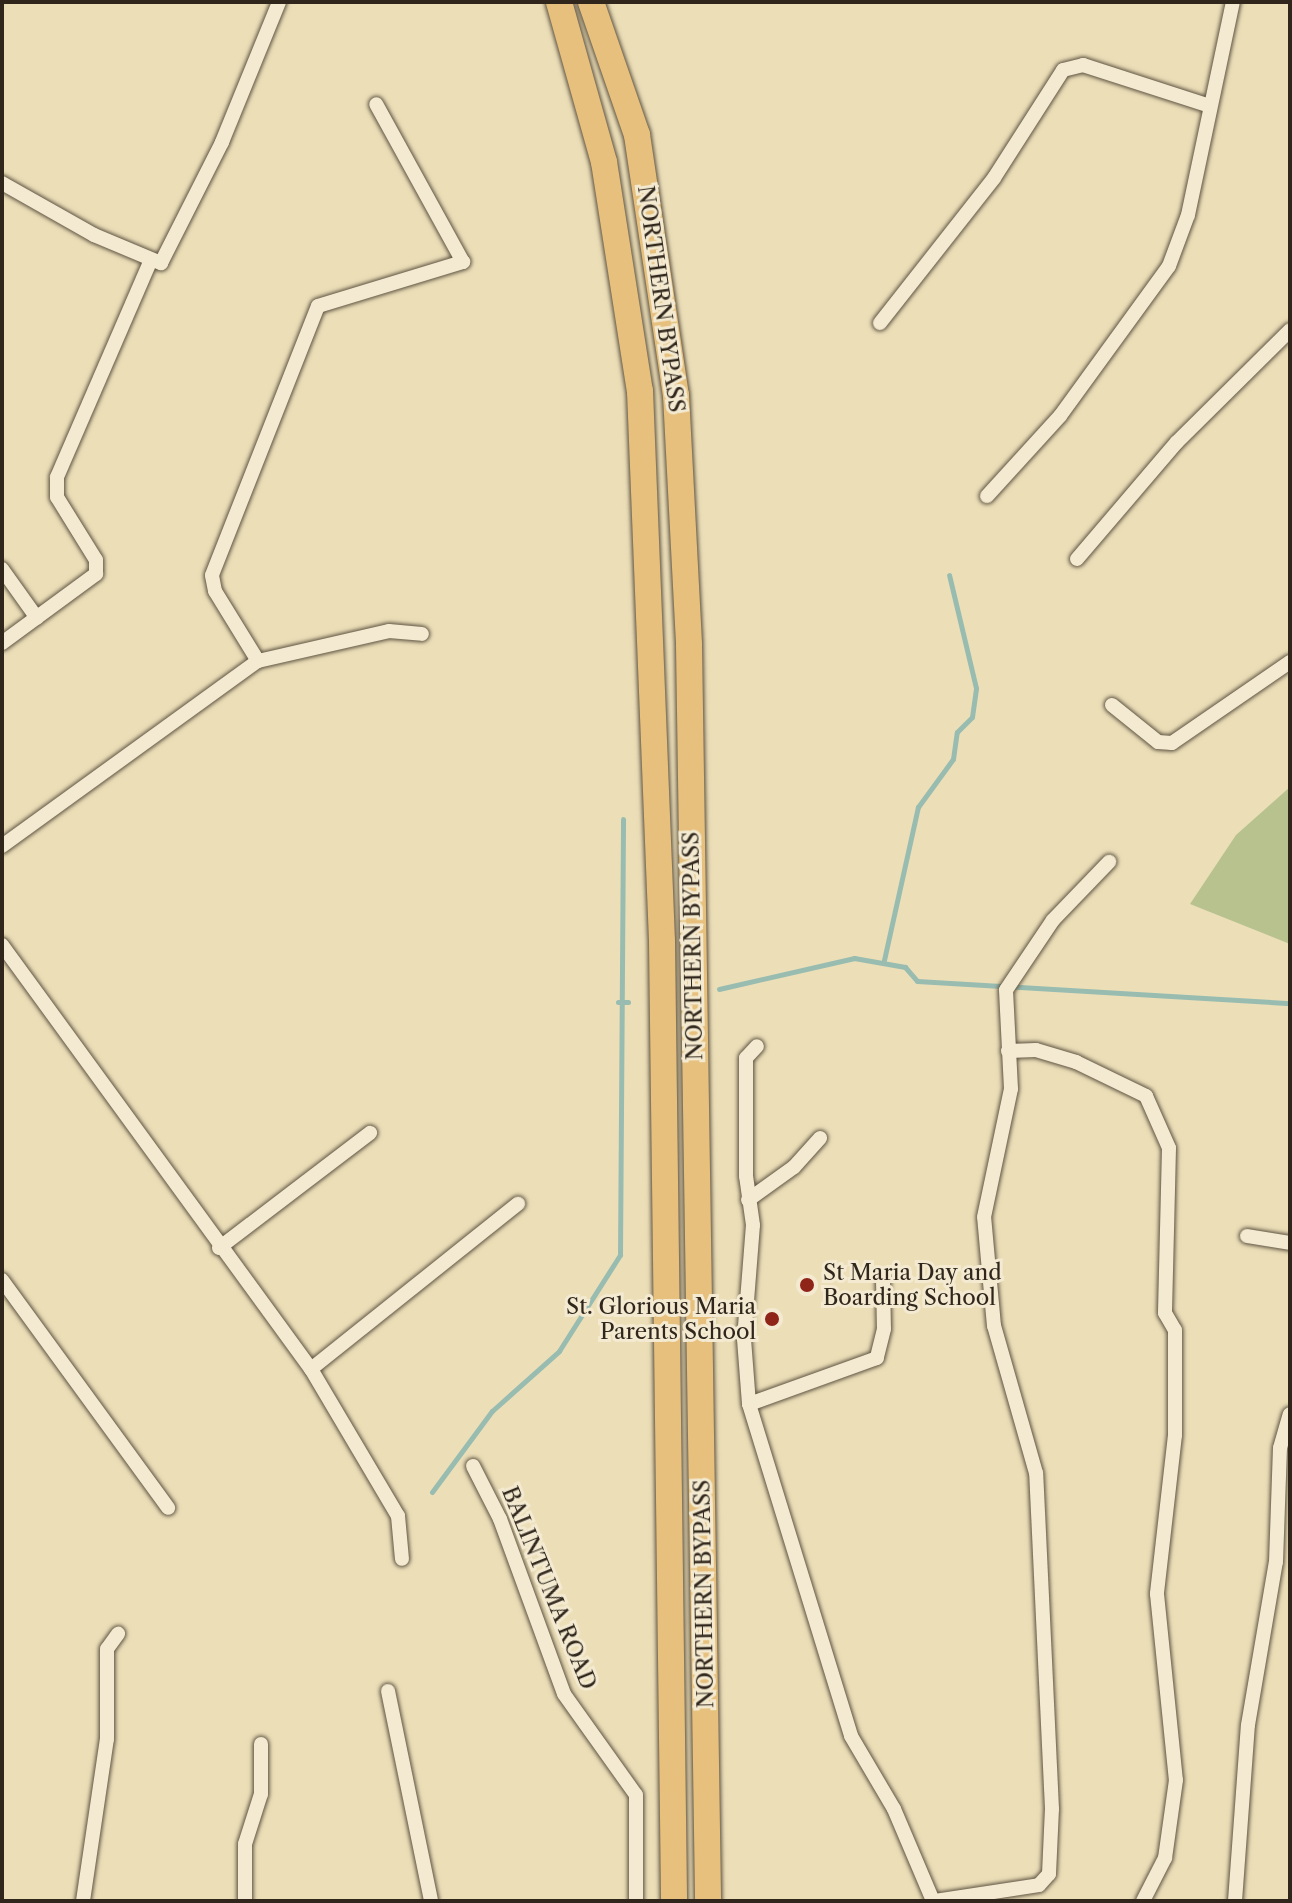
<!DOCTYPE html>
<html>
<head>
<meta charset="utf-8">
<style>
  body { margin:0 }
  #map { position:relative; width:1292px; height:1903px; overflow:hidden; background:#ecdfb8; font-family:"Libre Caslon Text",serif }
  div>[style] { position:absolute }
  .green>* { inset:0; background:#b7c28f }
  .stream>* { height:5px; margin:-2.5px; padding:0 2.5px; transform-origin:2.5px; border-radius:2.5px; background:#99bcb1 }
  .roads { filter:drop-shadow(0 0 2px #5f5443) drop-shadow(0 0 2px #5f5443) }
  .minor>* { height:14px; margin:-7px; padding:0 7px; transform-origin:7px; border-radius:7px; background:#f3ead1 }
  .motorway>* { height:26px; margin:-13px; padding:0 13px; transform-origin:13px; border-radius:13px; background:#e6c07c }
  .dots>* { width:22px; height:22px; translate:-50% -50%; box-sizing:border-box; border:4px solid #f3ead1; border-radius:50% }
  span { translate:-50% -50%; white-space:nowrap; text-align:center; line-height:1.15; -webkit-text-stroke:6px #f3ead1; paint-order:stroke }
  .street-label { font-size:22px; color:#30261c }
  .poi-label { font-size:22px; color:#30261c }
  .left { translate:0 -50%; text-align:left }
  .right { translate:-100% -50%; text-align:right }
  .frame { position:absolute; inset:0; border:4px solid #30261c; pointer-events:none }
</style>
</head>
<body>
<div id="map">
  <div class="green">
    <div style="clip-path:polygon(1290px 787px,1290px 944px,1190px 904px,1236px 835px)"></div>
  </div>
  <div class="stream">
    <div style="left:884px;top:960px;width:157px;rotate:-77.5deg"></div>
    <div style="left:918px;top:807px;width:59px;rotate:-53.9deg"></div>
    <div style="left:953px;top:759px;width:27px;rotate:-82deg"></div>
    <div style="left:957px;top:732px;width:21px;rotate:-45deg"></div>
    <div style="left:972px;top:717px;width:29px;rotate:-82deg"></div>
    <div style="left:976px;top:688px;width:116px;rotate:-103.4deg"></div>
    <div style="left:719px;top:989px;width:139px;rotate:-12.9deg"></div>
    <div style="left:854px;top:958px;width:52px;rotate:10deg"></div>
    <div style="left:905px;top:967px;width:18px;rotate:49deg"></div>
    <div style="left:917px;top:981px;width:374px;rotate:3.4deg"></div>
    <div style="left:618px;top:1002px;width:10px"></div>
    <div style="left:432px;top:1492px;width:101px;rotate:-53.5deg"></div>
    <div style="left:492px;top:1411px;width:90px;rotate:-41.8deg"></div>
    <div style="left:559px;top:1351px;width:114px;rotate:-57.6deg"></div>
    <div style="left:620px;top:1255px;width:436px;rotate:-89.6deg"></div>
  </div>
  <div class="roads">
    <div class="minor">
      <div style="left:2px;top:183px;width:106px;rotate:29.5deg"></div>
      <div style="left:94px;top:235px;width:73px;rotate:22.7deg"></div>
      <div style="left:161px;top:263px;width:136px;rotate:-63.2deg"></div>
      <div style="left:222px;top:142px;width:151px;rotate:-67.8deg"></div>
      <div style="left:880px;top:323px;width:184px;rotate:-51.8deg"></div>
      <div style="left:994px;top:178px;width:128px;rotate:-57.4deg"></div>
      <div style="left:1063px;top:70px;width:21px;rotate:-14deg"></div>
      <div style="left:1083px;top:65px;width:133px;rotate:17.9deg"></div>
      <div style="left:987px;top:496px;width:108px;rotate:-47.6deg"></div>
      <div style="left:1060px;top:416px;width:185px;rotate:-54deg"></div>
      <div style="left:1169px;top:266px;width:54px;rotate:-69.6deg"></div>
      <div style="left:1188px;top:215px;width:218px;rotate:-78.1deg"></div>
      <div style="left:1077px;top:559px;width:154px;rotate:-49.5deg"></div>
      <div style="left:1177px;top:442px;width:159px;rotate:-44.7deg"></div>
      <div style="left:2px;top:569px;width:60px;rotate:54.5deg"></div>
      <div style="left:2px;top:643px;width:117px;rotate:-36.3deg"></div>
      <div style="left:96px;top:574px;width:14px;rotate:-90deg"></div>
      <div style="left:96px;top:560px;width:74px;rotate:-121.8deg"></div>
      <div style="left:57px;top:497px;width:20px;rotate:-90deg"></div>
      <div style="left:57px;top:477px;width:234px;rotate:-66.6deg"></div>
      <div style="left:258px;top:661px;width:134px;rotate:-12.9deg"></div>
      <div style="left:389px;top:631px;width:33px;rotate:5deg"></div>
      <div style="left:1112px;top:705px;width:59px;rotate:38.8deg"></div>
      <div style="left:1158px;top:742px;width:14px;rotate:4deg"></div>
      <div style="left:1172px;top:743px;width:143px;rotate:-34.5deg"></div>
      <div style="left:2px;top:846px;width:316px;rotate:-35.9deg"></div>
      <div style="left:258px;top:661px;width:82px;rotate:-121.6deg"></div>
      <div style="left:215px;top:591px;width:16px;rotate:-101deg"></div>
      <div style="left:212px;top:575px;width:289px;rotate:-68.5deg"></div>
      <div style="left:318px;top:306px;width:152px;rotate:-16.9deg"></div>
      <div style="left:463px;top:262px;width:180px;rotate:-118.8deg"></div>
      <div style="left:2px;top:945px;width:525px;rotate:53.92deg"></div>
      <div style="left:311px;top:1369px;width:171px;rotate:59.4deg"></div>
      <div style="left:398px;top:1516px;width:43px;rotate:84.7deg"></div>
      <div style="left:1008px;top:1051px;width:28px;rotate:-2deg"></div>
      <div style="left:1036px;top:1050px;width:42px;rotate:16.7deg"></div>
      <div style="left:1076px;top:1062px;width:78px;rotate:25.9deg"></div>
      <div style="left:1146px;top:1096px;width:57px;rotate:66.1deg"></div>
      <div style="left:1169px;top:1148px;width:165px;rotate:91.4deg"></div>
      <div style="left:1165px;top:1313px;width:20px;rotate:60deg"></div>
      <div style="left:1175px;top:1330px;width:105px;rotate:90deg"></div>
      <div style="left:1175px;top:1435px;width:160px;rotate:96.5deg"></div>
      <div style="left:1157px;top:1594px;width:187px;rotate:84.2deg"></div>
      <div style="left:1176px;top:1780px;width:79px;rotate:98deg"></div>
      <div style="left:1165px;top:1858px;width:48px;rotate:117.1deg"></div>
      <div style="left:748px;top:1200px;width:57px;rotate:-35.7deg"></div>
      <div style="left:794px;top:1167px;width:39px;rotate:-48deg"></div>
      <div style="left:1247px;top:1236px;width:44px;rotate:9.2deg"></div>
      <div style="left:219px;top:1248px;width:190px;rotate:-37.3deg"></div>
      <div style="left:883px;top:1279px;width:50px;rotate:88.9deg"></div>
      <div style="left:884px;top:1329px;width:30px;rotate:104deg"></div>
      <div style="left:877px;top:1358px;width:136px;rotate:160.2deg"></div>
      <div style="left:749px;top:1404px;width:347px;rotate:72.9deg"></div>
      <div style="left:851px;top:1736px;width:85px;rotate:59.5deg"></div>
      <div style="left:894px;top:1809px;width:100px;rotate:67deg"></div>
      <div style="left:2px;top:1280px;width:282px;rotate:53.9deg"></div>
      <div style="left:311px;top:1369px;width:265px;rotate:-38.6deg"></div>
      <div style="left:749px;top:1404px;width:65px;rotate:-94.4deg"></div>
      <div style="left:744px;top:1339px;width:114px;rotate:-85.5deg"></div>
      <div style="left:753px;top:1225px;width:49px;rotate:-98.1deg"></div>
      <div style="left:746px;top:1176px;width:118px;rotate:-90deg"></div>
      <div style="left:746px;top:1058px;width:16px;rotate:-47deg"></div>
      <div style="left:473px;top:1466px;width:59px;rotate:63deg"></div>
      <div style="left:500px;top:1519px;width:186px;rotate:69.9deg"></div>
      <div style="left:564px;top:1694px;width:124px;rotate:54.5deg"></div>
      <div style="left:636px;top:1795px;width:106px;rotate:90deg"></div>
      <div style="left:388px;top:1691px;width:214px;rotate:78.4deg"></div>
      <div style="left:83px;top:1901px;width:164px;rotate:-81.6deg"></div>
      <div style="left:107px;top:1739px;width:90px;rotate:-90deg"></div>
      <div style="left:107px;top:1649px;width:19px;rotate:-54deg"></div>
      <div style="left:245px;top:1901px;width:57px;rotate:-90deg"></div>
      <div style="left:245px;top:1844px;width:52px;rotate:-72.3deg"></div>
      <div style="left:261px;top:1794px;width:50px;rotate:-90deg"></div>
      <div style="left:935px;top:1901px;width:105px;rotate:-8.7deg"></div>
      <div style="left:1039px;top:1885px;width:15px;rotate:-48deg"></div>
      <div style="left:1049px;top:1874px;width:65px;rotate:-87.4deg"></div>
      <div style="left:1052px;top:1809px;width:336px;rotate:-92.7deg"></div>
      <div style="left:1036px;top:1473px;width:153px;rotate:-105.9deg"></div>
      <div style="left:994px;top:1326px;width:109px;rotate:-95.2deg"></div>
      <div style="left:984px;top:1217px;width:131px;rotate:-78.1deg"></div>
      <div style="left:1011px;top:1089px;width:99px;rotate:-92.9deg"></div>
      <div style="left:1006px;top:990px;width:84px;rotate:-56.1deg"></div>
      <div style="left:1053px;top:920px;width:81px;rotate:-46deg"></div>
      <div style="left:1235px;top:1901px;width:176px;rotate:-85.8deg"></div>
      <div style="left:1248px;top:1725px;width:165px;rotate:-80.3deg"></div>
      <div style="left:1276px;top:1562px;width:114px;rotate:-88deg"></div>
      <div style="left:1280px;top:1448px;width:35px;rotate:-74deg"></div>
    </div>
    <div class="motorway">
      <div style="left:559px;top:2px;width:166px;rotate:74.3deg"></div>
      <div style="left:604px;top:162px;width:232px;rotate:81.1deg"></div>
      <div style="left:640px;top:391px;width:550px;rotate:87.71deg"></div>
      <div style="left:662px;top:941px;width:960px;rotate:89.28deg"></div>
      <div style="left:591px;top:2px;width:141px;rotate:70.9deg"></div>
      <div style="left:637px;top:135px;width:263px;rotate:81.5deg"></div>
      <div style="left:676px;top:395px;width:250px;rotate:87deg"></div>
      <div style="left:689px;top:645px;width:1256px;rotate:89.13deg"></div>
    </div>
  </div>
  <div class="dots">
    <div style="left:807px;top:1285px;background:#8f2418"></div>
    <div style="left:772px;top:1319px;background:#8f2418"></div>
  </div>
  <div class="street-label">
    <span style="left:661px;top:299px;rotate:82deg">NORTHERN BYPASS</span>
    <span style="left:693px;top:946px;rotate:-91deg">NORTHERN BYPASS</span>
    <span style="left:549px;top:1588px;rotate:68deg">BALINTUMA ROAD</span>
    <span style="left:704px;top:1594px;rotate:-91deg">NORTHERN BYPASS</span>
  </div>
  <div class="poi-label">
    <span class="left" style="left:823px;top:1285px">St Maria Day and<br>Boarding School</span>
    <span class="right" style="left:756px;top:1319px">St. Glorious Maria<br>Parents School</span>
  </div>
  <div class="frame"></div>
</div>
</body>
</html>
